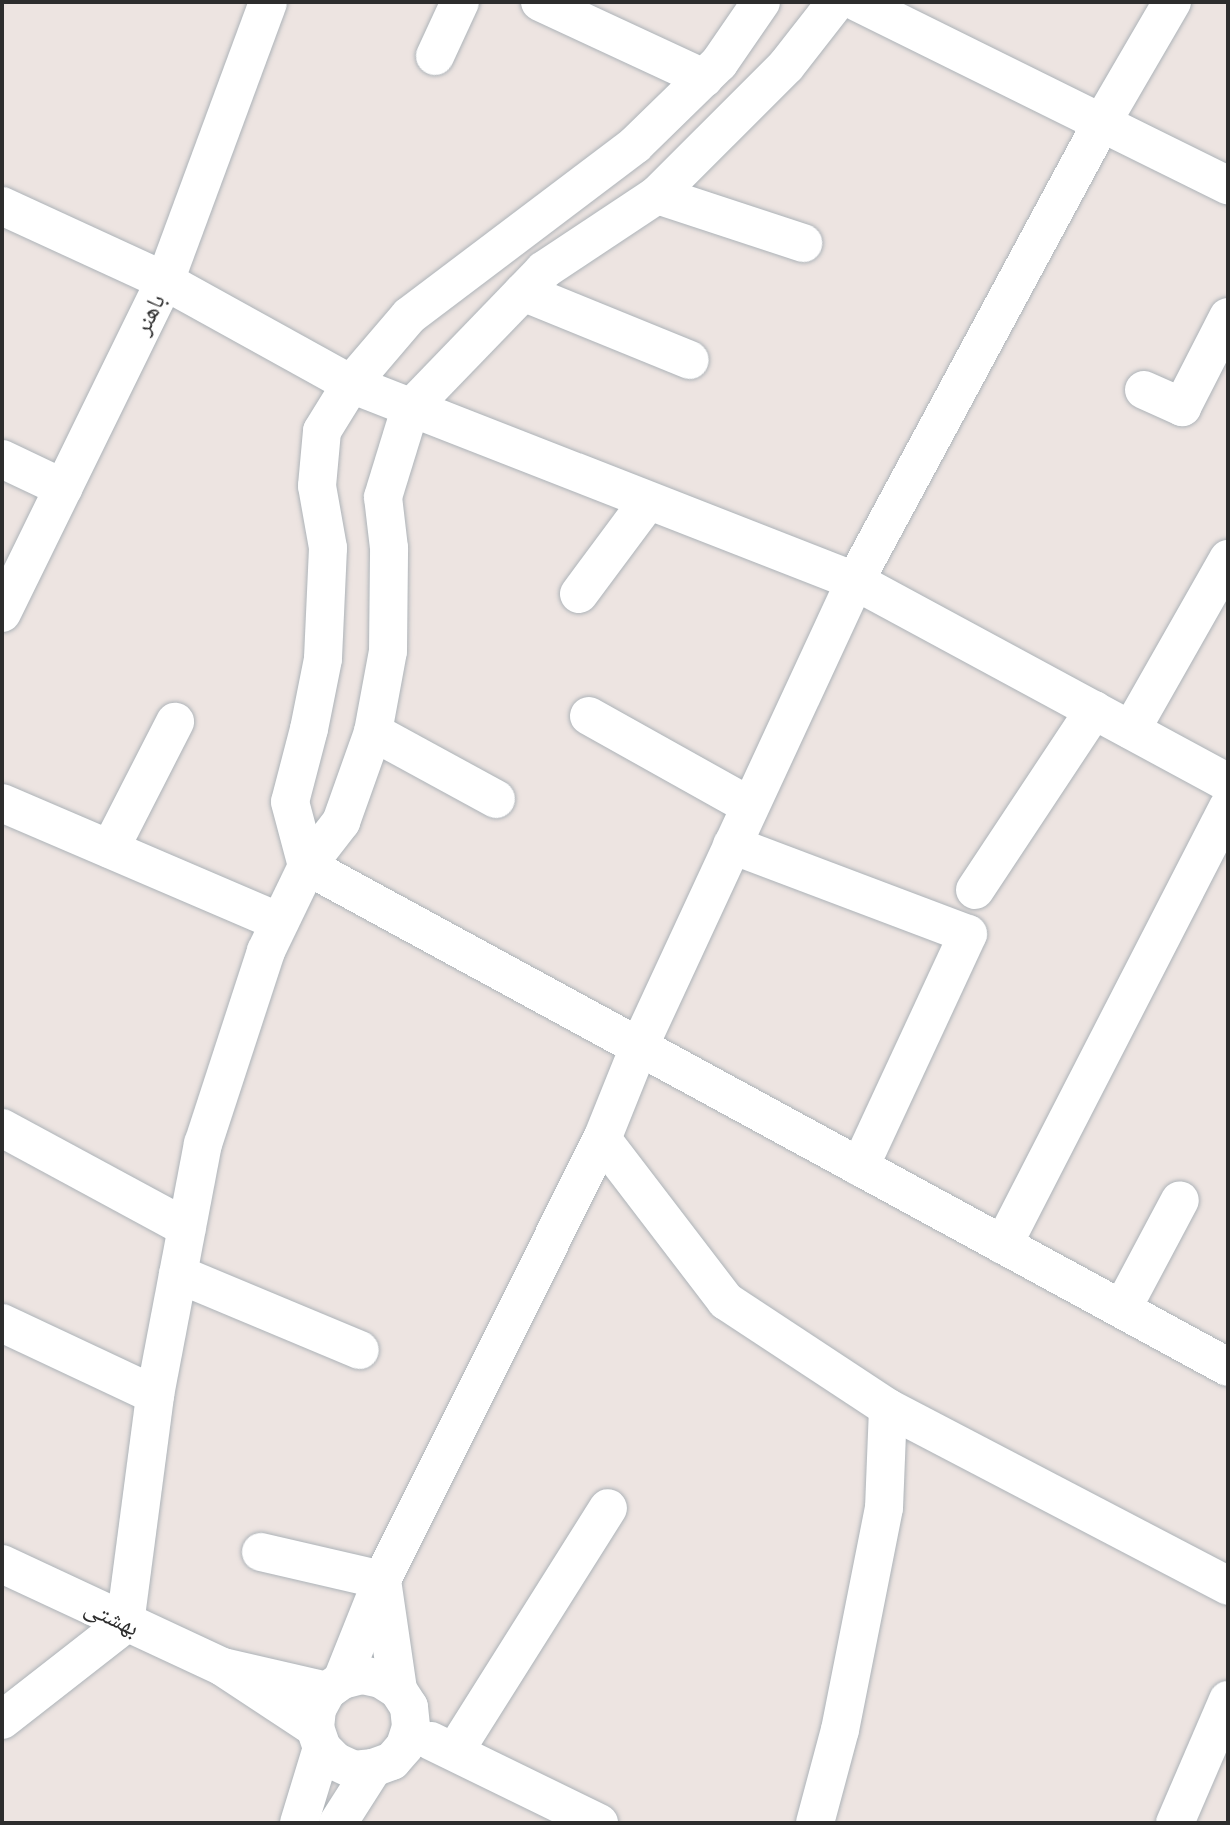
<!DOCTYPE html>
<html>
<head>
<meta charset="utf-8">
<style>
  body { margin:0 }
  #map { position:relative; width:1230px; height:1825px; overflow:hidden; background:#ede4e1; font-family:"Archivo Narrow","Noto Naskh Arabic",sans-serif }
  div>[style] { position:absolute }
  .roads { filter:drop-shadow(0 0 2px #adb3b8) drop-shadow(0 0 2px #adb3b8) }
  .minor>* { height:38px; margin:-19px; padding:0 19px; transform-origin:19px; border-radius:19px; background:#fff }
  span { translate:-50% -50%; white-space:nowrap; text-align:center; line-height:1.15; -webkit-text-stroke:6px #fff; paint-order:stroke }
  .street-label { font-size:24px; color:#2d2d2d }
  .frame { position:absolute; inset:0; border:4px solid #2d2d2d; pointer-events:none }
</style>
</head>
<body>
<div id="map">
  <div class="roads">
    <div class="minor">
      <div style="left:540px;top:2px;width:181px;rotate:24.9deg"></div>
      <div style="left:761px;top:2px;width:74px;rotate:124.5deg"></div>
      <div style="left:719px;top:63px;width:117px;rotate:135.7deg"></div>
      <div style="left:635px;top:145px;width:283px;rotate:142.9deg"></div>
      <div style="left:409px;top:316px;width:89px;rotate:130.5deg"></div>
      <div style="left:351px;top:384px;width:55px;rotate:121.7deg"></div>
      <div style="left:322px;top:431px;width:55px;rotate:95.2deg"></div>
      <div style="left:317px;top:486px;width:63px;rotate:79.9deg"></div>
      <div style="left:328px;top:548px;width:111px;rotate:92.6deg"></div>
      <div style="left:323px;top:659px;width:71px;rotate:101.3deg"></div>
      <div style="left:309px;top:729px;width:75px;rotate:104.6deg"></div>
      <div style="left:290px;top:802px;width:66px;rotate:75.1deg"></div>
      <div style="left:307px;top:866px;width:56px;rotate:-52.3deg"></div>
      <div style="left:341px;top:822px;width:96px;rotate:-70.4deg"></div>
      <div style="left:373px;top:732px;width:82px;rotate:-79.5deg"></div>
      <div style="left:388px;top:651px;width:103px;rotate:-89.4deg"></div>
      <div style="left:389px;top:548px;width:51px;rotate:-96.7deg"></div>
      <div style="left:383px;top:497px;width:92px;rotate:-72.9deg"></div>
      <div style="left:410px;top:409px;width:193px;rotate:-46deg"></div>
      <div style="left:544px;top:270px;width:136px;rotate:-33.6deg"></div>
      <div style="left:657px;top:195px;width:182px;rotate:-45deg"></div>
      <div style="left:786px;top:66px;width:81px;rotate:-52deg"></div>
      <div style="left:857px;top:2px;width:414px;rotate:26.3deg"></div>
      <div style="left:1172px;top:2px;width:141px;rotate:120.2deg"></div>
      <div style="left:1101px;top:124px;width:519px;rotate:118.29deg"></div>
      <div style="left:855px;top:581px;width:514px;rotate:114.87deg"></div>
      <div style="left:639px;top:1047px;width:99px;rotate:111.9deg"></div>
      <div style="left:602px;top:1139px;width:204px;rotate:52.6deg"></div>
      <div style="left:726px;top:1301px;width:194px;rotate:33.4deg"></div>
      <div style="left:888px;top:1408px;width:384px;rotate:27.6deg"></div>
      <div style="left:435px;top:56px;width:60px;rotate:-65.2deg"></div>
      <div style="left:657px;top:195px;width:154px;rotate:18.2deg"></div>
      <div style="left:2px;top:206px;width:179px;rotate:24.7deg"></div>
      <div style="left:165px;top:281px;width:213px;rotate:29deg"></div>
      <div style="left:351px;top:384px;width:541px;rotate:21.35deg"></div>
      <div style="left:855px;top:581px;width:424px;rotate:28.4deg"></div>
      <div style="left:523px;top:292px;width:180px;rotate:22.2deg"></div>
      <div style="left:1144px;top:390px;width:42px;rotate:24.1deg"></div>
      <div style="left:1182px;top:407px;width:101px;rotate:-62.9deg"></div>
      <div style="left:2px;top:459px;width:68px;rotate:25.4deg"></div>
      <div style="left:579px;top:594px;width:116px;rotate:-53.4deg"></div>
      <div style="left:2px;top:613px;width:370px;rotate:-63.9deg"></div>
      <div style="left:165px;top:281px;width:297px;rotate:-69.7deg"></div>
      <div style="left:589px;top:716px;width:184px;rotate:29.2deg"></div>
      <div style="left:1131px;top:730px;width:197px;rotate:-60.4deg"></div>
      <div style="left:373px;top:732px;width:140px;rotate:28.6deg"></div>
      <div style="left:2px;top:803px;width:302px;rotate:23.2deg"></div>
      <div style="left:732px;top:845px;width:252px;rotate:20.7deg"></div>
      <div style="left:968px;top:934px;width:257px;rotate:114.9deg"></div>
      <div style="left:110px;top:849px;width:143px;rotate:-62.9deg"></div>
      <div style="left:975px;top:890px;width:216px;rotate:-56.5deg"></div>
      <div style="left:2px;top:1128px;width:210px;rotate:28.4deg"></div>
      <div style="left:1003px;top:1245px;width:492px;rotate:-62.8deg"></div>
      <div style="left:178px;top:1274px;width:197px;rotate:22.7deg"></div>
      <div style="left:1122px;top:1309px;width:123px;rotate:-62deg"></div>
      <div style="left:2px;top:1323px;width:169px;rotate:25.2deg"></div>
      <div style="left:261px;top:1552px;width:124px;rotate:13deg"></div>
      <div style="left:382px;top:1580px;width:493px;rotate:-63.5deg"></div>
      <div style="left:2px;top:1564px;width:244px;rotate:25deg"></div>
      <div style="left:342px;top:1680px;width:108px;rotate:-68.2deg"></div>
      <div style="left:382px;top:1580px;width:111px;rotate:81.7deg"></div>
      <div style="left:2px;top:1720px;width:156px;rotate:-38deg"></div>
      <div style="left:125px;top:1624px;width:231px;rotate:-82.5deg"></div>
      <div style="left:155px;top:1395px;width:256px;rotate:-79.2deg"></div>
      <div style="left:203px;top:1144px;width:203px;rotate:-71.9deg"></div>
      <div style="left:266px;top:951px;width:94px;rotate:-64.2deg"></div>
      <div style="left:307px;top:866px;width:1048px;rotate:28.55deg"></div>
      <div style="left:315px;top:1728px;width:19px;rotate:-84deg"></div>
      <div style="left:317px;top:1709px;width:21px;rotate:-61deg"></div>
      <div style="left:327px;top:1691px;width:19px;rotate:-36deg"></div>
      <div style="left:342px;top:1680px;width:21px;rotate:-14deg"></div>
      <div style="left:362px;top:1675px;width:19px;rotate:12deg"></div>
      <div style="left:381px;top:1679px;width:20px;rotate:33deg"></div>
      <div style="left:398px;top:1690px;width:20px;rotate:57deg"></div>
      <div style="left:409px;top:1707px;width:20px;rotate:84deg"></div>
      <div style="left:411px;top:1727px;width:20px;rotate:108deg"></div>
      <div style="left:405px;top:1746px;width:20px;rotate:131deg"></div>
      <div style="left:392px;top:1761px;width:20px;rotate:160deg"></div>
      <div style="left:373px;top:1768px;width:19px;rotate:174deg"></div>
      <div style="left:354px;top:1770px;width:21px;rotate:-155deg"></div>
      <div style="left:335px;top:1761px;width:18px;rotate:-135deg"></div>
      <div style="left:322px;top:1748px;width:21px;rotate:-109deg"></div>
      <div style="left:315px;top:1728px;width:110px;rotate:-146.5deg"></div>
      <div style="left:223px;top:1667px;width:107px;rotate:13deg"></div>
      <div style="left:431px;top:1741px;width:187px;rotate:26deg"></div>
      <div style="left:455px;top:1751px;width:287px;rotate:-57.8deg"></div>
      <div style="left:299px;top:1823px;width:78px;rotate:-73deg"></div>
      <div style="left:338px;top:1823px;width:65px;rotate:-57.5deg"></div>
      <div style="left:815px;top:1823px;width:96px;rotate:-75deg"></div>
      <div style="left:840px;top:1730px;width:226px;rotate:-78.8deg"></div>
      <div style="left:884px;top:1508px;width:100px;rotate:-87.7deg"></div>
      <div style="left:1175px;top:1823px;width:134px;rotate:-66.7deg"></div>
    </div>
  </div>
  <div class="street-label">
    <span style="left:149px;top:314px;rotate:-64deg">باهنر</span>
    <span style="left:112px;top:1617px;rotate:25deg">بهشتی</span>
  </div>
  <div class="frame"></div>
</div>
</body>
</html>
